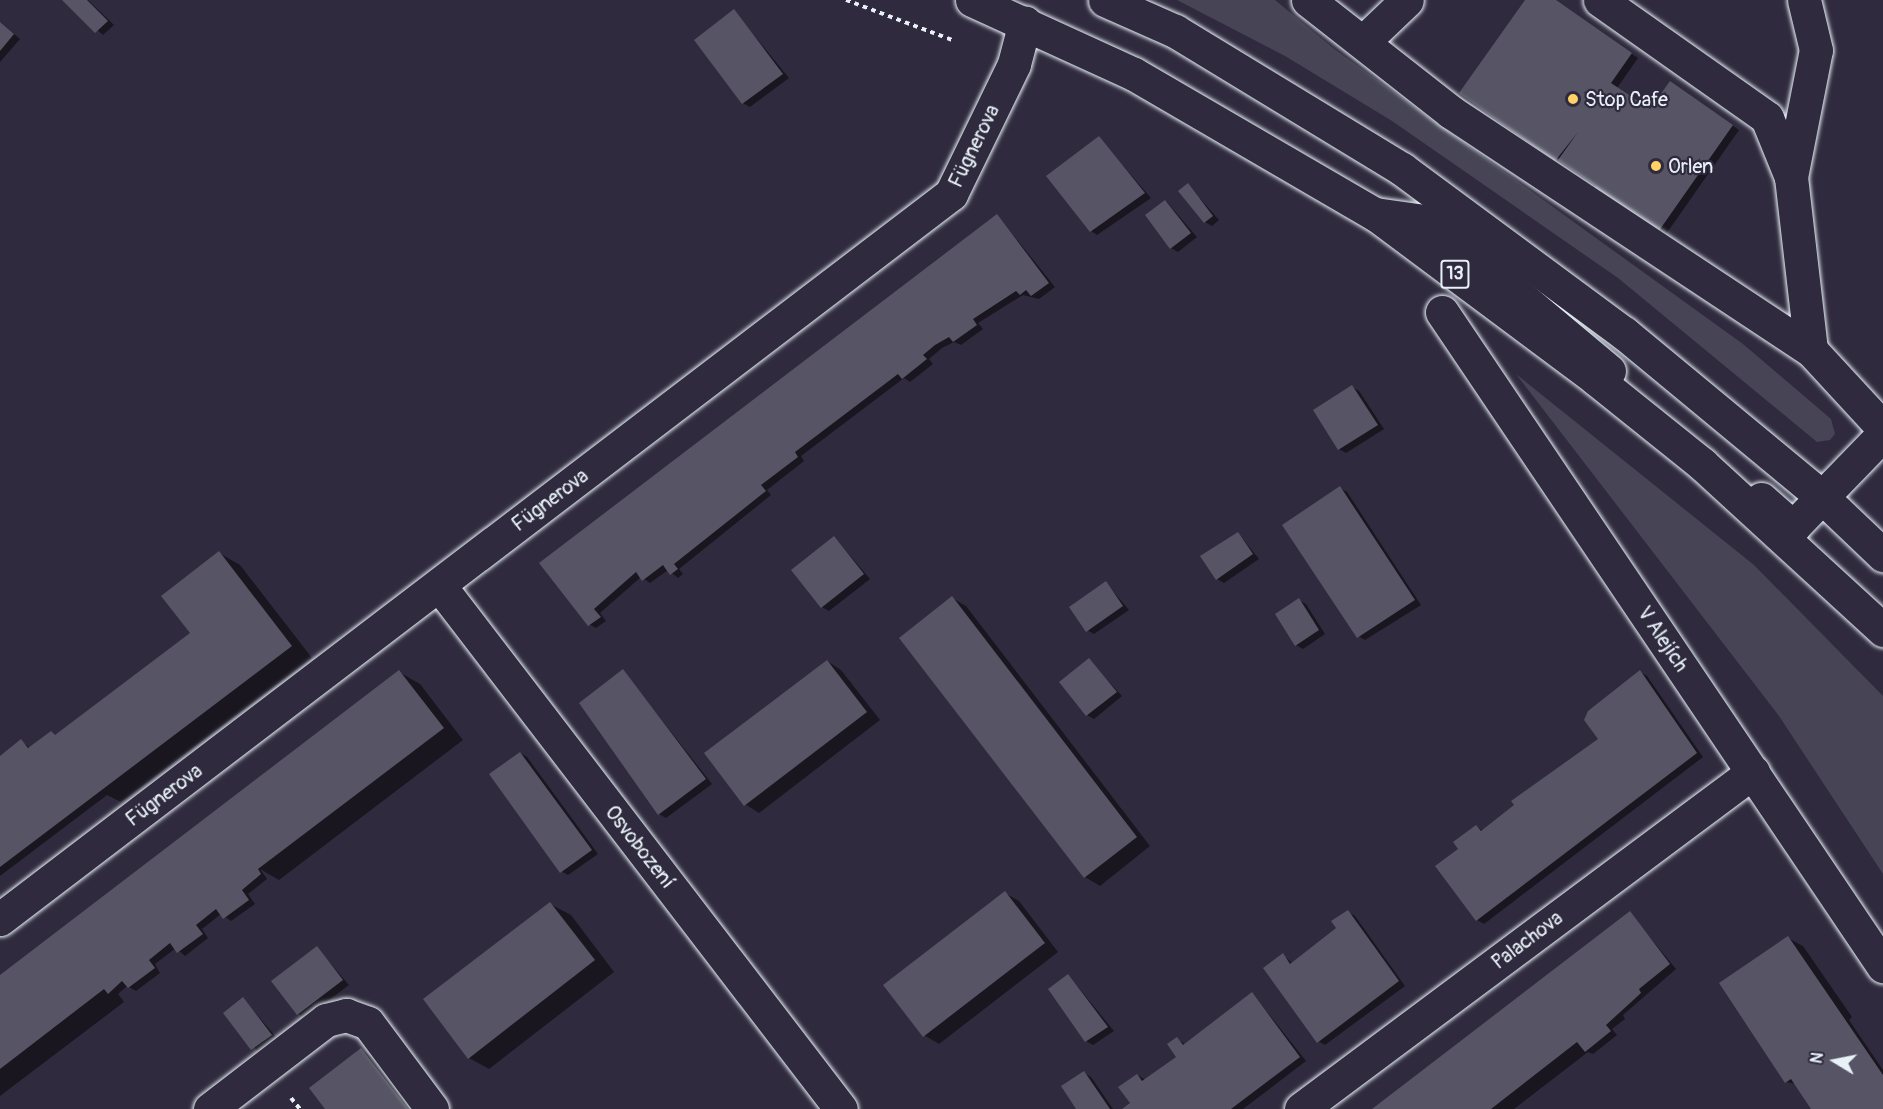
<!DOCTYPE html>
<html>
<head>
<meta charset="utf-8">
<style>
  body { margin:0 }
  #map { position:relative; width:1883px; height:1109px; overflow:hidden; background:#2f2a3d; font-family:Pangolin,sans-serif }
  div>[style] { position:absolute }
  .green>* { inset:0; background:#464455 }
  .shadow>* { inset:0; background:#0007 }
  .building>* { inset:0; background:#575565 }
  .path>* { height:4px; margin-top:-2px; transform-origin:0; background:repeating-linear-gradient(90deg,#e8f1f8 0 4.5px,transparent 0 9px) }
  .roads { filter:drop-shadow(0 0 2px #e8f1f8) drop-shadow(0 0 2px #e8f1f8) }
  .minor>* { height:33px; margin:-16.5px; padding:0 16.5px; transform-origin:16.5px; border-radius:16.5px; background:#2f2a3d }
  .highway>* { height:33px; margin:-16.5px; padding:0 16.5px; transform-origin:16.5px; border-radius:16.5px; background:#2f2a3d }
  .dots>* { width:16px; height:16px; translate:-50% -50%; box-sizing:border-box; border:3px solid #2f2a3d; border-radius:50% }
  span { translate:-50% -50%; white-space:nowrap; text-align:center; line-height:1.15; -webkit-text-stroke:4.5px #2f2a3d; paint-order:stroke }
  .shield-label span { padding:2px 4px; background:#2f2a3d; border:2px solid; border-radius:4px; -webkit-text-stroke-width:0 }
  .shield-label { font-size:18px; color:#e8f1f8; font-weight:700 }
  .poi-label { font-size:20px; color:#e8f1f8 }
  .left { translate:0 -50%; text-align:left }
  .street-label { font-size:20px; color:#e8f1f8 }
  .north { position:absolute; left:1805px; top:1031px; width:60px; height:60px; -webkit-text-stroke:4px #2f2a3d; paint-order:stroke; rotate:280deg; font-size:16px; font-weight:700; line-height:24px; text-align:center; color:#e8f1f8 }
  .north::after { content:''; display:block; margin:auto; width:21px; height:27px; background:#e8f1f8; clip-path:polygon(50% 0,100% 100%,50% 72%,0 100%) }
</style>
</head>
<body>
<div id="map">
  <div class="green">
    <div style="clip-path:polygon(1177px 0,1275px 0,1334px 49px,1743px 344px,1831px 419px,1835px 434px,1830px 440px,1817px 442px,1618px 278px,1392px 121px,1285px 56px)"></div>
    <div style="clip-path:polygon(1516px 374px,1754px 565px,1883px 696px,1883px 874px,1779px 716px)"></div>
  </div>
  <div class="shadow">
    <div style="clip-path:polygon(64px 0,88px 0,114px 25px,103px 35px)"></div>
    <div style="clip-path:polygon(1527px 0,1555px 0,1638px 58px,1617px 88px,1651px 111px,1677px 87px,1739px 130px,1650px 257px,1598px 186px,1461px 93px)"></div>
    <div style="clip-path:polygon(734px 11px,789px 78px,750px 107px,743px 103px)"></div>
    <div style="clip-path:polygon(0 22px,20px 39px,0 62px)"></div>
    <div style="clip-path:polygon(1099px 138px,1151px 198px,1097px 235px,1091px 231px)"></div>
    <div style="clip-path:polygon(1188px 185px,1219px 220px,1212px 226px,1205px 222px)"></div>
    <div style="clip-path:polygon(1166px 201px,1197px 237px,1178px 252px,1171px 248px)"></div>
    <div style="clip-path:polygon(998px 216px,1055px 287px,1039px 299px,1023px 295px,978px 323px,983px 329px,961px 345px,954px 342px,942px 348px,929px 359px,933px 364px,910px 382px,904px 378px,801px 456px,804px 461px,767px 490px,771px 495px,679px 569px,683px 574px,678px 578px,668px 570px,650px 583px,641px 577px,600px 613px,606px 621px,596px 628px,589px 624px,541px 564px)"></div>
    <div style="clip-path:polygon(1352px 387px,1359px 391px,1384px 429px,1346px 453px,1339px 449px,1315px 411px)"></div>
    <div style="clip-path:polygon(1340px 488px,1347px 492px,1421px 605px,1365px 640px,1358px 636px)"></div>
    <div style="clip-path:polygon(1238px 533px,1259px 559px,1224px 583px,1217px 579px)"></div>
    <div style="clip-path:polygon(834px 537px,870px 579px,829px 611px,822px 607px)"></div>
    <div style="clip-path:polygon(219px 553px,240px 565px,312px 658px,121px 802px,107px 795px,0 876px,0 757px,21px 741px,30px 748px,56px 736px,192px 633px)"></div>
    <div style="clip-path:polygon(1106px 583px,1129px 610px,1094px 634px,1087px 630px)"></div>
    <div style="clip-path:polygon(952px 598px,966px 606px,1150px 846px,1100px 886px,1085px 877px,901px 638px)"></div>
    <div style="clip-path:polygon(1299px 600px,1306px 604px,1325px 634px,1303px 649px,1296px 645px)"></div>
    <div style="clip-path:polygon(1089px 660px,1122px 696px,1094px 719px,1087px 715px)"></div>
    <div style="clip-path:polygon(827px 661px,841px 670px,880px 720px,759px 813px,745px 804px)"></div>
    <div style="clip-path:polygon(623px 671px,712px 784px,666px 818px,659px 814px)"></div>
    <div style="clip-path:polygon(399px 672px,420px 684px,463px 740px,279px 880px,260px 869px,267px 879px,248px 894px,255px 904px,231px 921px,221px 914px,202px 929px,208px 938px,185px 956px,176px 948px,155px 964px,160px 973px,136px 991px,127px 986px,118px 994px,124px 1002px,0 1096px,0 978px)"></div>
    <div style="clip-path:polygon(1640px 672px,1647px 676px,1703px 757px,1484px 924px,1477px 920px,1437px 866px,1461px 849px,1476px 827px,1484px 831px,1600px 739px)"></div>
    <div style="clip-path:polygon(520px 753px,527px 757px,598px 854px,568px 875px,561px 871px)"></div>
    <div style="clip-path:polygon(1005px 893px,1019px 901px,1058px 952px,939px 1044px,924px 1035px)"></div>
    <div style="clip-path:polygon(550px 904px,571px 915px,614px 972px,489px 1069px,469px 1058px)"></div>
    <div style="clip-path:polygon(1348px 912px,1355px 916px,1405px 986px,1325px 1045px,1318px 1041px,1283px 955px,1293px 964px,1338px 928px)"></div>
    <div style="clip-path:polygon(1630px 913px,1676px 969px,1623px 1015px,1625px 1019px,1612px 1029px,1617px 1035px,1593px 1054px,1588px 1052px,1514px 1109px,1374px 1109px)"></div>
    <div style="clip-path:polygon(1788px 938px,1803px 946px,1852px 1017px,1849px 1020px,1883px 1070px,1883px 1109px,1813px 1109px,1796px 1084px,1786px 1082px,1721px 984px)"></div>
    <div style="clip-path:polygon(317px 948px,349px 985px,305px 1018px,298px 1014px)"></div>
    <div style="clip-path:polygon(1069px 976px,1114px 1031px,1093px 1045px,1086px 1041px,1050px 989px)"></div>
    <div style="clip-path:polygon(1253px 994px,1306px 1061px,1243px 1109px,1125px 1109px,1132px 1103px,1137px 1075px,1146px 1080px,1178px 1057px,1177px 1039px,1186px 1045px)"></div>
    <div style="clip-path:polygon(243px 999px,278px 1039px,259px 1053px,225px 1013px)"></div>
    <div style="clip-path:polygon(361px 1050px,381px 1062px,418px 1109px,326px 1109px)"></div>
    <div style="clip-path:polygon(1084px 1073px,1091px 1077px,1113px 1109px,1079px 1109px)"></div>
  </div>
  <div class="building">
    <div style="clip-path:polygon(62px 0,87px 0,108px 21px,95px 33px)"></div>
    <div style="clip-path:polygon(1525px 0,1556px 0,1632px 53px,1611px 83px,1650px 109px,1670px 81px,1733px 125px,1642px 255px,1579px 211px,1596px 186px,1558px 160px,1578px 132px,1555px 161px,1459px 93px)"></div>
    <div style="clip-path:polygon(734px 9px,783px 74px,742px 104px,694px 40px)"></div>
    <div style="clip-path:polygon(0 22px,14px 34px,0 51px)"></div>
    <div style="clip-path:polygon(1099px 136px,1145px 193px,1090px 232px,1046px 176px)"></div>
    <div style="clip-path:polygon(1188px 183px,1213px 216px,1204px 223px,1178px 191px)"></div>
    <div style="clip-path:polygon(1165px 200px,1191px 233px,1170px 249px,1145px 215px)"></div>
    <div style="clip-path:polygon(997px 214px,1049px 283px,1031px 296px,1026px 290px,1020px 295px,1016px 291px,973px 319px,977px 325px,953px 342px,949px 337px,935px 345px,923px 355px,927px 359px,902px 379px,898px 374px,795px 452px,798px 457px,761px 485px,766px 491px,674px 564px,678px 569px,670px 575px,663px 565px,642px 581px,636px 572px,594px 609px,601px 617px,588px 626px,539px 563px)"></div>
    <div style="clip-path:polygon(1352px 385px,1378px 425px,1338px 450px,1313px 410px)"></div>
    <div style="clip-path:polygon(1340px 486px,1415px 600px,1357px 638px,1282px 525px)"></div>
    <div style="clip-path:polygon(1238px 532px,1253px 554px,1216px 580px,1200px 556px)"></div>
    <div style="clip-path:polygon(834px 536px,864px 574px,821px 608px,791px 570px)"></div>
    <div style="clip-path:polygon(219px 551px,292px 646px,0 867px,0 756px,21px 739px,28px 748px,51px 731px,55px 735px,190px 633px,161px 596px)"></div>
    <div style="clip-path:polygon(1106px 581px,1123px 606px,1086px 632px,1069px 607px)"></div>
    <div style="clip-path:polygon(952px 596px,1137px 837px,1084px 878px,899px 638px)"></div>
    <div style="clip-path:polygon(1299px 598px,1319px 630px,1295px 646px,1275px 614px)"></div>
    <div style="clip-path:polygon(1089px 658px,1117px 692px,1086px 716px,1059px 682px)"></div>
    <div style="clip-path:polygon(827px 660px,867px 712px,744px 806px,704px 753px)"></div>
    <div style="clip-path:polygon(623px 669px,706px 779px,658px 815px,579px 703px)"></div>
    <div style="clip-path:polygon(399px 670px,444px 728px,258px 869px,261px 874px,242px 890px,249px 900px,223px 919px,216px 909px,196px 925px,203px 934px,177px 953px,170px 943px,149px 960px,155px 968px,128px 988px,122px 981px,108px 994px,104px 989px,0 1069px,0 975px)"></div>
    <div style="clip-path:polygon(1640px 670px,1697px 753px,1476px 921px,1435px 866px,1458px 849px,1453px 842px,1476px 825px,1481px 831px,1514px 805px,1511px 801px,1598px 739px,1584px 720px,1588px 711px)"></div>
    <div style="clip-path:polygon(520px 752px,592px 850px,560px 873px,489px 774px)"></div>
    <div style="clip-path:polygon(1005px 891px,1045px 943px,923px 1037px,883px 985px)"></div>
    <div style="clip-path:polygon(550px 902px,595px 960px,468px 1059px,423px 999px)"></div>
    <div style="clip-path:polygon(1348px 910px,1399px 981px,1317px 1043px,1263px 968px,1283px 953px,1290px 964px,1336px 928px,1331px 921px)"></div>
    <div style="clip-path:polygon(1630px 911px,1670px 964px,1639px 989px,1641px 993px,1606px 1025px,1611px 1031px,1585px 1052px,1577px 1042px,1491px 1109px,1372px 1109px)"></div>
    <div style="clip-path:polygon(1788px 936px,1883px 1075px,1883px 1109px,1811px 1109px,1791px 1079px,1785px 1083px,1719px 983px)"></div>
    <div style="clip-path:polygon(317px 946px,343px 980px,297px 1015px,271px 981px)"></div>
    <div style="clip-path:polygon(1068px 974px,1108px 1027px,1085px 1042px,1048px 989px)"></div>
    <div style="clip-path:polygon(1252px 992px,1300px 1057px,1231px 1109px,1122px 1109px,1130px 1103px,1118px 1087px,1137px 1074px,1142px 1081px,1176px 1057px,1167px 1044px,1177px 1037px,1183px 1045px)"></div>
    <div style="clip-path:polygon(243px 997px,272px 1035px,251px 1050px,223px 1013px)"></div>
    <div style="clip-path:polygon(361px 1048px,408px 1109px,325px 1109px,309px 1088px)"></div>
    <div style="clip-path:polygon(1084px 1071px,1110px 1109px,1076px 1109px,1061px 1086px)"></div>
  </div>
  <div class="path">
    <div style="left:846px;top:0;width:116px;rotate:20.6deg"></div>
    <div style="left:291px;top:1098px;width:14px;rotate:51deg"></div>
  </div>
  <div class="roads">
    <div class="minor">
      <div style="left:1308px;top:0;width:182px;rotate:38.1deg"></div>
      <div style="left:1451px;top:112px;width:432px;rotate:33.5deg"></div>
      <div style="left:1600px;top:0;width:204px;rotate:35.2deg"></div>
      <div style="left:1767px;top:118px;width:64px;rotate:67.9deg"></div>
      <div style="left:1791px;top:177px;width:174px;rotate:83.4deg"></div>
      <div style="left:1811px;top:350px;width:106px;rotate:47.3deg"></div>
      <div style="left:1364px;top:41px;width:59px;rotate:-43.6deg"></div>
      <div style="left:1791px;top:177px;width:129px;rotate:-78.9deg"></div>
      <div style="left:1816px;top:50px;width:51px;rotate:-103.5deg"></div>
      <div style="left:1375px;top:214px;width:57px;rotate:8.1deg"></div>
      <div style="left:1431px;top:222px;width:232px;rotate:39.9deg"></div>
      <div style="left:1442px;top:312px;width:789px;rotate:56.01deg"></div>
      <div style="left:1761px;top:499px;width:43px;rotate:41.2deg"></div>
      <div style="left:1793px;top:527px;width:129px;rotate:-45.9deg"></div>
      <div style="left:439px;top:585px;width:660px;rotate:52.51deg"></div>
      <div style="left:0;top:919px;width:1196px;rotate:-37.32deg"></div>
      <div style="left:951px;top:194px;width:144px;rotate:-64.1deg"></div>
      <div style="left:1014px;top:64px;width:43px;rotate:-75.3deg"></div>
      <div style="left:210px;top:1109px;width:146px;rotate:-37.5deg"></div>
      <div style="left:326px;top:1020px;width:21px;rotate:-14deg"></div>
      <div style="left:346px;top:1015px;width:23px;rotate:20deg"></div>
      <div style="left:368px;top:1023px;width:107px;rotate:53.3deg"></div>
      <div style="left:1301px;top:1109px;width:564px;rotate:-36.71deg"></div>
    </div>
    <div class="highway">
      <div style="left:972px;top:0;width:178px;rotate:24.6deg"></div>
      <div style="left:1134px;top:74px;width:279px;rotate:30.2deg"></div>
      <div style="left:1375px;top:214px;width:276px;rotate:36.7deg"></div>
      <div style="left:1596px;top:379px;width:136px;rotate:38.7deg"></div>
      <div style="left:1702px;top:464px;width:246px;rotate:42.5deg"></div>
      <div style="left:1105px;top:0;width:77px;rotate:23.9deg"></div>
      <div style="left:1175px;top:31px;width:266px;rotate:31.3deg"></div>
      <div style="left:1402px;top:169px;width:276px;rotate:36.5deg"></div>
      <div style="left:1624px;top:333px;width:256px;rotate:39.6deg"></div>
      <div style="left:1821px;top:496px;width:86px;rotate:43.6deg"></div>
    </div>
  </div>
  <div class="dots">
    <div style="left:1573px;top:99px;background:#ffd166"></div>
    <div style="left:1656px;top:166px;background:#ffd166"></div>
  </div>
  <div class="shield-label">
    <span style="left:1455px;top:274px">13</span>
  </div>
  <div class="poi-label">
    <span class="left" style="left:1585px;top:99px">Stop Cafe</span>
    <span class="left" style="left:1668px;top:166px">Orlen</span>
  </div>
  <div class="street-label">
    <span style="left:974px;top:146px;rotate:-64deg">Fügnerova</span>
    <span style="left:550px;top:500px;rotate:-37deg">Fügnerova</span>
    <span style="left:1663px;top:639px;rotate:56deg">V Alejích</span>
    <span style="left:164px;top:795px;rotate:-37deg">Fügnerova</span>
    <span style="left:640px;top:847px;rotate:52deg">Osvobození</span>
    <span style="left:1527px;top:940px;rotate:-37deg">Palachova</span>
  </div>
  <div class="north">N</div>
</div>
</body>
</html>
